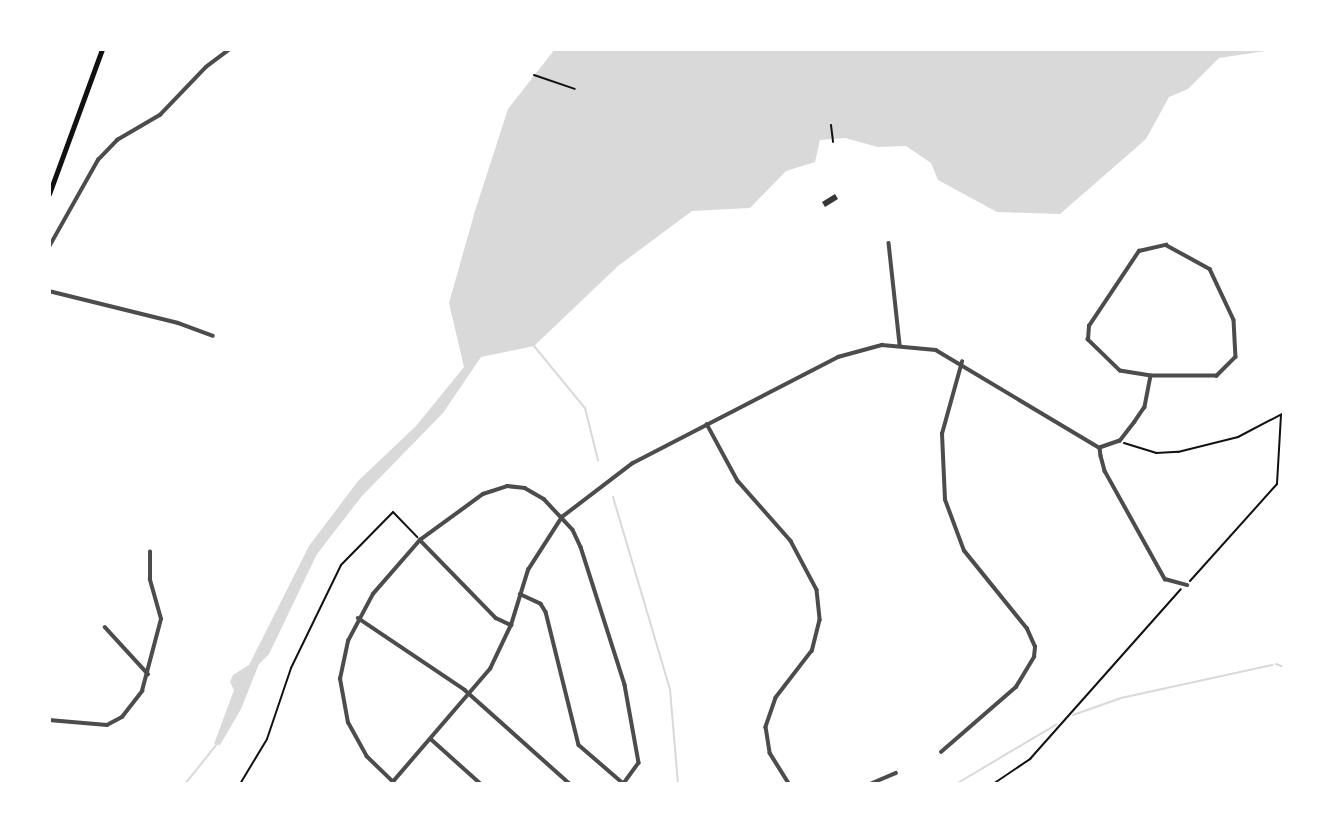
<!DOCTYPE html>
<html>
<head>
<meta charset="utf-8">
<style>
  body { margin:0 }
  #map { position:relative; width:1333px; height:833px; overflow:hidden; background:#fff; font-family:"Fira Sans Condensed",sans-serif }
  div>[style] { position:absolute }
  .water>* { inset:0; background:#d9d9d9 }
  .stream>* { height:2px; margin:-1px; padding:0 1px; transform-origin:1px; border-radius:1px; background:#d9d9d9 }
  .building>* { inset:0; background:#353535 }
  .path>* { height:2px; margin:-1px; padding:0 1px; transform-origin:1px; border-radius:1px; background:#111 }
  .minor>* { height:3.5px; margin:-1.75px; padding:0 1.75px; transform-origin:1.75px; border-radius:1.75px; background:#4c4c4c }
  .tertiary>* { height:3.5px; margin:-1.75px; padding:0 1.75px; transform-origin:1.75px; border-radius:1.75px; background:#4c4c4c }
  .trunk>* { height:5px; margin:-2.5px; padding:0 2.5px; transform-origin:2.5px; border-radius:2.5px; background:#111 }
  span { translate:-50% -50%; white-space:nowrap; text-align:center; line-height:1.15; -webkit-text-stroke:5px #fff; paint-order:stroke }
  .frame { position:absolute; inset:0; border:51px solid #fff; pointer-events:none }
</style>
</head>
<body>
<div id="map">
  <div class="water">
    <div style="clip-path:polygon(555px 49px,1279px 49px,1219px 58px,1188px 89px,1169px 97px,1146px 139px,1060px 214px,997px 212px,938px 180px,931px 163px,906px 146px,878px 147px,845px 138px,820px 140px,815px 162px,786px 171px,750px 208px,692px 211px,618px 266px,534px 346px,481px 357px,443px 413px,362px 496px,317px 554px,269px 654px,259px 664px,241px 709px,220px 745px,214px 744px,234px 690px,230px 682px,233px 675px,249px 665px,309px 546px,358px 481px,416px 426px,464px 367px,449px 303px,475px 211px,508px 109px)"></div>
  </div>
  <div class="stream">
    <div style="left:534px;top:346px;width:80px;rotate:50.6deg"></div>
    <div style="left:585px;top:408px;width:54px;rotate:76deg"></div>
    <div style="left:1283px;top:474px;width:3px;rotate:-72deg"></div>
    <div style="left:613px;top:497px;width:200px;rotate:73.5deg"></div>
    <div style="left:670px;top:689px;width:95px;rotate:85.2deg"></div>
    <div style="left:1276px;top:664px;width:9px;rotate:21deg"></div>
    <div style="left:1073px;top:715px;width:51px;rotate:-19.5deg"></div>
    <div style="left:1121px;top:698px;width:155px;rotate:-12.3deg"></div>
    <div style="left:185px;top:784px;width:51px;rotate:-51.3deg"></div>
    <div style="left:956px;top:784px;width:117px;rotate:-30.7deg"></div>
  </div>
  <div class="building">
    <div style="clip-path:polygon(835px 194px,838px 199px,825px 207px,822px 202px)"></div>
  </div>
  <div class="path">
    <div style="left:534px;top:75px;width:43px;rotate:18.9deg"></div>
    <div style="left:831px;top:125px;width:17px;rotate:83deg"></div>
    <div style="left:1124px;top:443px;width:34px;rotate:17deg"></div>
    <div style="left:1156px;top:453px;width:22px;rotate:-3deg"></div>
    <div style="left:1178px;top:452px;width:62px;rotate:-14deg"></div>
    <div style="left:1238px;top:437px;width:52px;rotate:-27.6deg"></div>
    <div style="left:1190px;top:581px;width:130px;rotate:-48.1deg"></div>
    <div style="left:1277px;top:484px;width:69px;rotate:-86.7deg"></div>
    <div style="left:240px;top:784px;width:52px;rotate:-59deg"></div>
    <div style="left:267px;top:739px;width:75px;rotate:-71.3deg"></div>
    <div style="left:291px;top:668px;width:114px;rotate:-64.1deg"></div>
    <div style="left:341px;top:565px;width:74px;rotate:-45.5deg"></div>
    <div style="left:393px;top:512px;width:35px;rotate:46deg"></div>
    <div style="left:993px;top:784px;width:45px;rotate:-34deg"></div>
    <div style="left:1030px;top:759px;width:227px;rotate:-48.4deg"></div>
  </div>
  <div class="minor">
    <div style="left:889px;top:243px;width:103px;rotate:83.8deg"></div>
    <div style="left:1166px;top:245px;width:50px;rotate:28.6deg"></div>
    <div style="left:1210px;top:269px;width:56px;rotate:64.8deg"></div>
    <div style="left:1234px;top:320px;width:37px;rotate:87deg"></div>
    <div style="left:1236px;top:357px;width:27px;rotate:135deg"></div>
    <div style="left:1217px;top:376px;width:66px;rotate:180deg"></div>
    <div style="left:1151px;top:376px;width:31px;rotate:-171deg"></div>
    <div style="left:1120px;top:371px;width:45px;rotate:-135.9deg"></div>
    <div style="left:1088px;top:340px;width:14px;rotate:-86deg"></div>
    <div style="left:1089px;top:326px;width:90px;rotate:-56.3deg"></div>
    <div style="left:1139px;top:251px;width:28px;rotate:-13deg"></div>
    <div style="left:49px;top:247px;width:100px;rotate:-60.6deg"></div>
    <div style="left:98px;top:160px;width:28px;rotate:-46deg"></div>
    <div style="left:117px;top:140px;width:50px;rotate:-30.2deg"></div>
    <div style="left:160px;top:115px;width:66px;rotate:-46.2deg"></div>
    <div style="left:206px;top:67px;width:30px;rotate:-37deg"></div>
    <div style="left:49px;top:291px;width:133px;rotate:13.9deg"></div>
    <div style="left:178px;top:323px;width:37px;rotate:20deg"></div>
    <div style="left:1151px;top:376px;width:32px;rotate:101deg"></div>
    <div style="left:1145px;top:407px;width:18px;rotate:124deg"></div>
    <div style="left:1135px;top:422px;width:24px;rotate:128deg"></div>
    <div style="left:1120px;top:441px;width:21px;rotate:161deg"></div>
    <div style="left:1100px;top:448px;width:8px;rotate:83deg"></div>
    <div style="left:1101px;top:456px;width:16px;rotate:75deg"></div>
    <div style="left:1105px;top:471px;width:124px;rotate:60.9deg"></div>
    <div style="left:1165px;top:579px;width:23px;rotate:15deg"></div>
    <div style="left:707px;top:424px;width:65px;rotate:61.5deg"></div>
    <div style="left:738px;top:481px;width:80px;rotate:48.5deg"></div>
    <div style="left:791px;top:541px;width:55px;rotate:62deg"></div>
    <div style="left:817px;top:590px;width:30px;rotate:84deg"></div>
    <div style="left:820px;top:620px;width:32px;rotate:104deg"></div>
    <div style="left:812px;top:651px;width:59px;rotate:127.5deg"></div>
    <div style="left:776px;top:698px;width:31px;rotate:109deg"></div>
    <div style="left:766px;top:727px;width:26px;rotate:81deg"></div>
    <div style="left:770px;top:753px;width:36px;rotate:58deg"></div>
    <div style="left:420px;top:540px;width:109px;rotate:45.7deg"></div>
    <div style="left:496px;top:618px;width:17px;rotate:25deg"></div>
    <div style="left:520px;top:594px;width:23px;rotate:25deg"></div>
    <div style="left:541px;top:604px;width:9px;rotate:58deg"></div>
    <div style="left:546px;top:612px;width:137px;rotate:76.1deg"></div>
    <div style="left:579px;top:745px;width:60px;rotate:40.9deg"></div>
    <div style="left:358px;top:618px;width:129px;rotate:33.9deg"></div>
    <div style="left:465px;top:690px;width:141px;rotate:41.8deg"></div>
    <div style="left:105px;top:627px;width:64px;rotate:47.5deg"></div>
    <div style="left:49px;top:720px;width:58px;rotate:4.9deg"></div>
    <div style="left:107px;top:725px;width:17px;rotate:-28deg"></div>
    <div style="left:122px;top:717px;width:33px;rotate:-52deg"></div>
    <div style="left:142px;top:691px;width:74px;rotate:-75.2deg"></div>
    <div style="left:161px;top:619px;width:41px;rotate:-105.8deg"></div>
    <div style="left:150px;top:580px;width:28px;rotate:-90deg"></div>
    <div style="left:431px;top:739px;width:67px;rotate:42deg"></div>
    <div style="left:941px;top:752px;width:99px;rotate:-40.9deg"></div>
    <div style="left:1016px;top:687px;width:35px;rotate:-59deg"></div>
    <div style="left:1034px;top:657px;width:10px;rotate:-84deg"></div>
    <div style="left:1035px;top:647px;width:20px;rotate:-114deg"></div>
    <div style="left:1027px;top:629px;width:100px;rotate:-128.9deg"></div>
    <div style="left:964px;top:551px;width:54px;rotate:-110.4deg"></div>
    <div style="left:945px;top:500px;width:66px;rotate:-92.6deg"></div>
    <div style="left:942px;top:434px;width:75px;rotate:-74.5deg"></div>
    <div style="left:395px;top:784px;width:39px;rotate:-136deg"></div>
    <div style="left:367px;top:757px;width:39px;rotate:-119deg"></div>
    <div style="left:348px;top:723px;width:45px;rotate:-100.3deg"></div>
    <div style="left:340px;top:679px;width:39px;rotate:-78deg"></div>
    <div style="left:348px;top:641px;width:53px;rotate:-62deg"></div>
    <div style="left:373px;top:594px;width:72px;rotate:-49deg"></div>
    <div style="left:420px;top:540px;width:78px;rotate:-36.1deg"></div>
    <div style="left:483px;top:494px;width:25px;rotate:-18deg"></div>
    <div style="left:507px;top:486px;width:18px;rotate:6deg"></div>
    <div style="left:525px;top:488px;width:22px;rotate:30deg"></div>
    <div style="left:544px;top:499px;width:42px;rotate:46.9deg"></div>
    <div style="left:573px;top:530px;width:19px;rotate:65deg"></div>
    <div style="left:581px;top:547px;width:145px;rotate:72.3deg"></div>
    <div style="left:625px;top:685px;width:79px;rotate:79.8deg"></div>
    <div style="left:639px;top:763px;width:26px;rotate:126deg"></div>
    <div style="left:870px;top:784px;width:28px;rotate:-23deg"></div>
  </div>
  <div class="tertiary">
    <div style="left:391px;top:784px;width:152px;rotate:-49.3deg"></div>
    <div style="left:490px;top:669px;width:49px;rotate:-64.5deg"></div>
    <div style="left:511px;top:625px;width:58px;rotate:-72.8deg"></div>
    <div style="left:528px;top:570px;width:63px;rotate:-57.3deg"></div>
    <div style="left:562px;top:517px;width:89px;rotate:-37.3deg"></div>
    <div style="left:633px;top:463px;width:231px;rotate:-27.3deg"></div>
    <div style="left:838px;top:357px;width:46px;rotate:-15.3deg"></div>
    <div style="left:882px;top:345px;width:54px;rotate:5.3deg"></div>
    <div style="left:936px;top:350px;width:191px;rotate:30.9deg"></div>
  </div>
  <div class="trunk">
    <div style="left:49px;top:194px;width:154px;rotate:-69.9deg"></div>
  </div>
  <div class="frame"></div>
</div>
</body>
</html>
